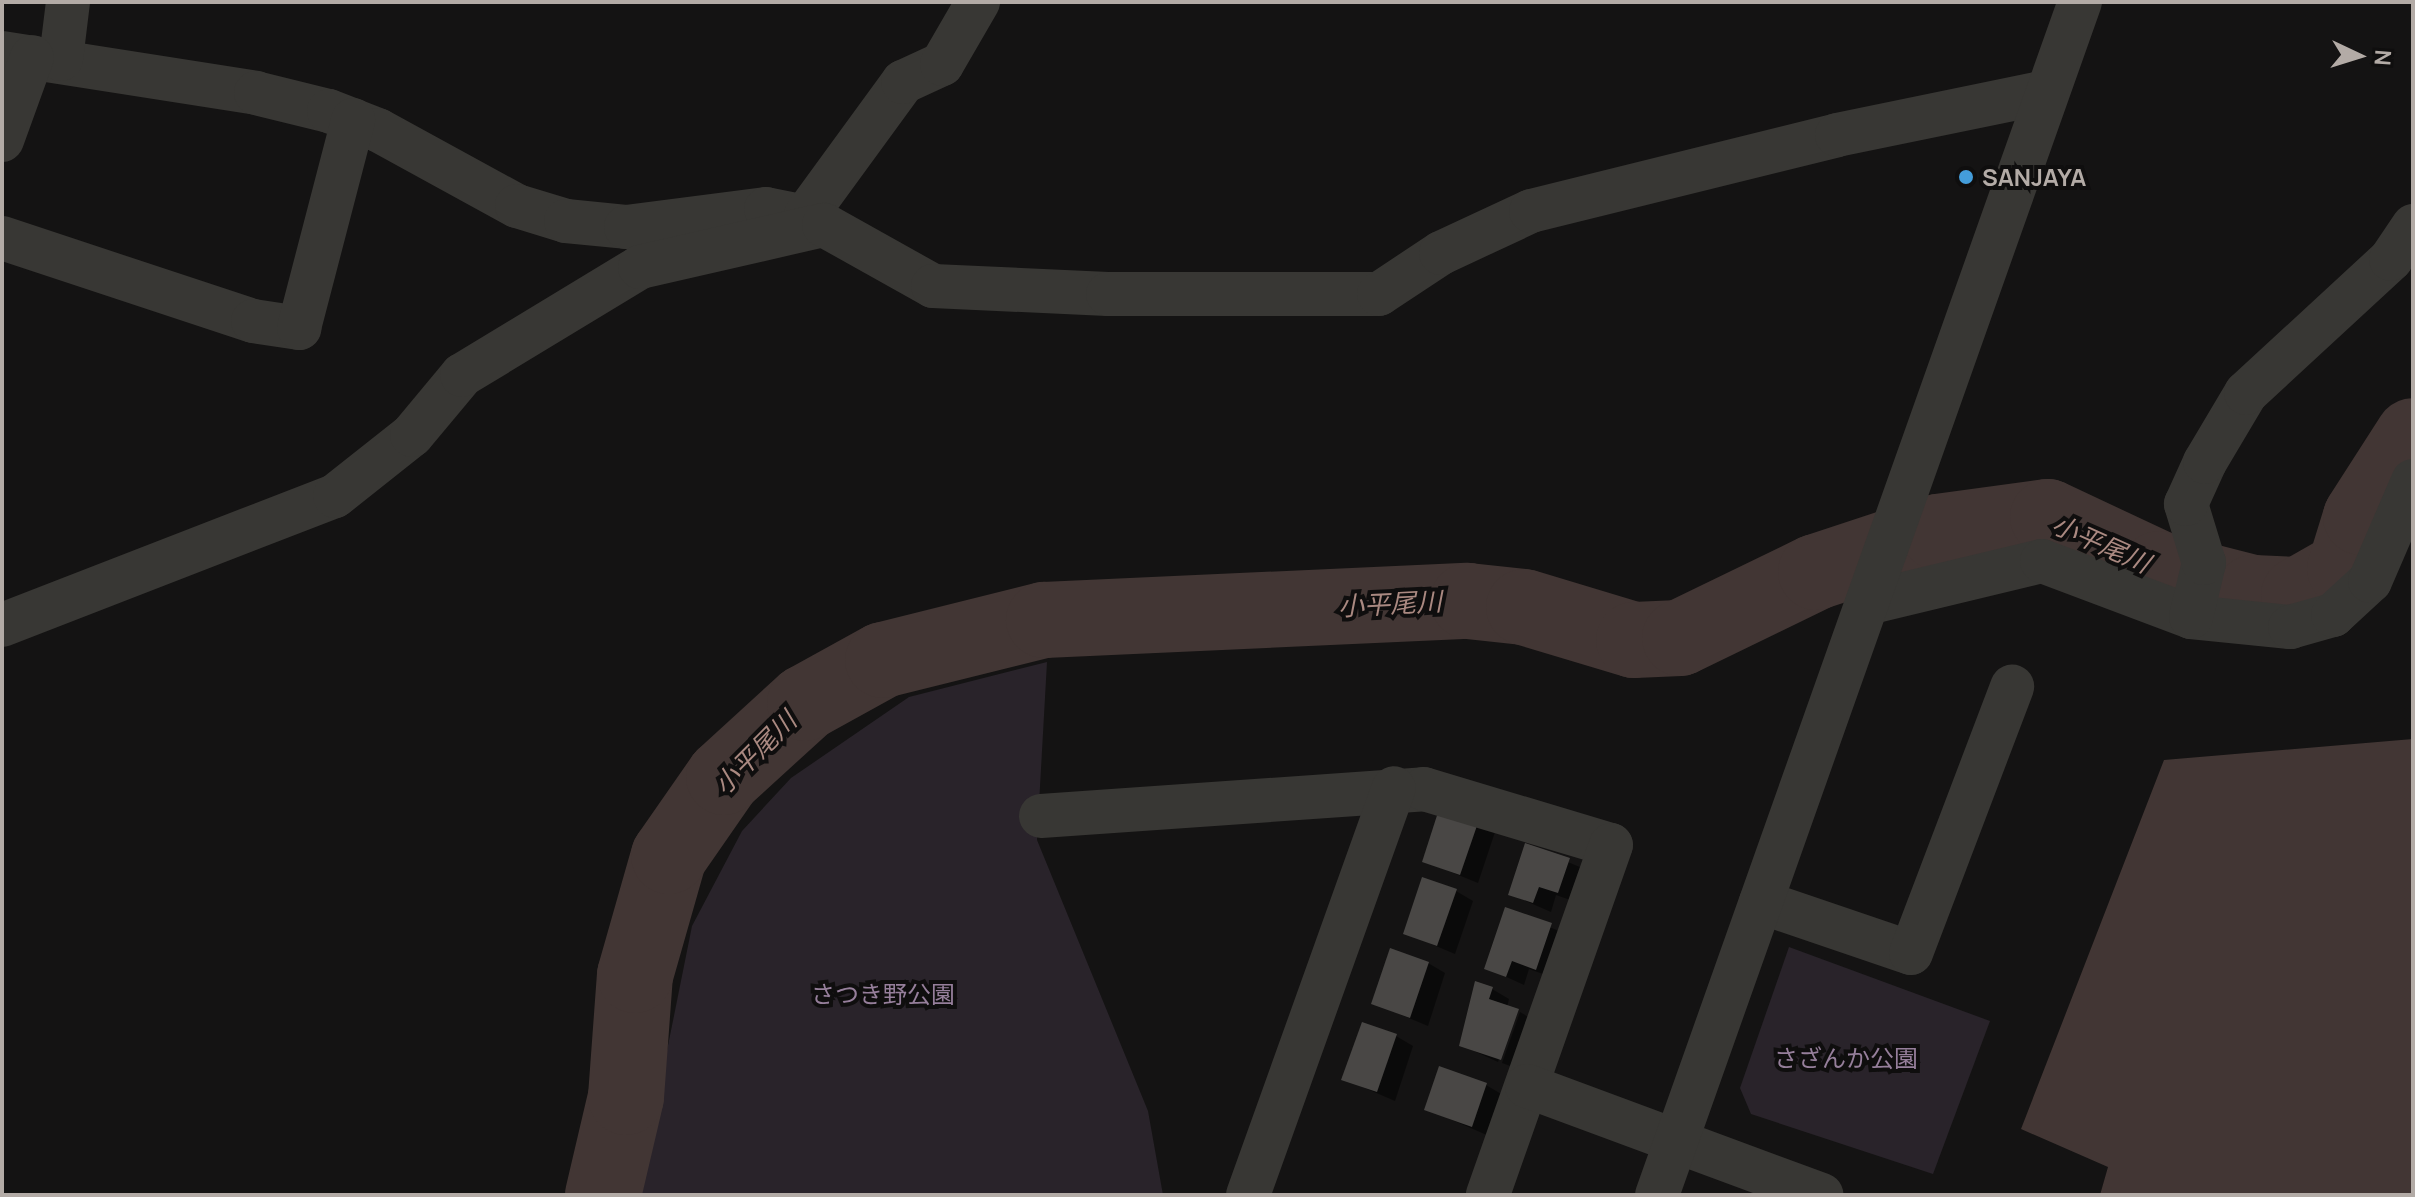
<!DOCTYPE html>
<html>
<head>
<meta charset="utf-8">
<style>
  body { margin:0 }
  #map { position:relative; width:2415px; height:1197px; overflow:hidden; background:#141313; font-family:Manrope,"Noto Sans JP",sans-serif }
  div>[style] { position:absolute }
  .green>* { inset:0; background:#29232a }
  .water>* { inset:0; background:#423634 }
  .shadow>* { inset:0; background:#0007 }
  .river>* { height:76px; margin:-38px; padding:0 38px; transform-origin:38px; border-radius:38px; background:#423634 }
  .building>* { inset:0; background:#494745 }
  .minor>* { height:44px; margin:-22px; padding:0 22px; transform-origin:22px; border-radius:22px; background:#383734 }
  .dots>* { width:22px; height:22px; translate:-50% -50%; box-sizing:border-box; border:4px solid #0f0e0e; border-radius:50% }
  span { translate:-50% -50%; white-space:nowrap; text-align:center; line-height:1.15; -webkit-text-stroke:8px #0f0e0e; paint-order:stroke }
  .poi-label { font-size:24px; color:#b3aba6; font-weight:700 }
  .left { translate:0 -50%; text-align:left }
  .park-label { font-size:24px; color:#967f9b }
  .water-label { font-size:26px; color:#aa8981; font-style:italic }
  .frame { position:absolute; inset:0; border:4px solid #b3aba6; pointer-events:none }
  .north { position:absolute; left:2319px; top:16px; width:80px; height:80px; -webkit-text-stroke:6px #0f0e0e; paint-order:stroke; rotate:94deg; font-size:22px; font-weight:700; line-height:32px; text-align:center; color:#b3aba6 }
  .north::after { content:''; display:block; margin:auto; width:28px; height:36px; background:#b3aba6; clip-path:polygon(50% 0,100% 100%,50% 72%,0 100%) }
</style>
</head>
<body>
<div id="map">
  <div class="green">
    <div style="clip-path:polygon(1047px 662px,1037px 840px,1148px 1111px,1163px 1195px,638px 1195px,692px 926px,742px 831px,791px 778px,909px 697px)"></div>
    <div style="clip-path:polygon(1789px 947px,1990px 1021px,1933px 1174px,1751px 1114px,1740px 1088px)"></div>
  </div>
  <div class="water">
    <div style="clip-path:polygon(2413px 739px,2413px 1195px,2100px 1195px,2108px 1167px,2021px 1129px,2164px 760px)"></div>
  </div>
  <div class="shadow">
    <div style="clip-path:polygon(1443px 806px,1496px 829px,1478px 883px,1424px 861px)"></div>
    <div style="clip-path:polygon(1527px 845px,1587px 870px,1576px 902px,1556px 895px,1551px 912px,1510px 894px)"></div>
    <div style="clip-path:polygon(1456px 891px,1473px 901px,1455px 954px,1405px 933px)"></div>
    <div style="clip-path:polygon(1507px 910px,1569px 935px,1554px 978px,1529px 969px,1524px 985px,1487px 968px)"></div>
    <div style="clip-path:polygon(1428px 963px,1445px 973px,1428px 1026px,1373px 1003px)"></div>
    <div style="clip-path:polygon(1492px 989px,1509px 999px,1507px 1007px,1516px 1011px,1498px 1062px,1461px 1045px)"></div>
    <div style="clip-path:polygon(1520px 1012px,1535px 1021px,1519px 1069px,1502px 1063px)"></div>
    <div style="clip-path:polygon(1396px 1036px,1413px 1046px,1395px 1101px,1344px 1079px)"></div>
    <div style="clip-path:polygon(1486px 1085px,1503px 1095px,1489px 1136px,1427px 1109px)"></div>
  </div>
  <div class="river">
    <div style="left:603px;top:1195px;width:101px;rotate:-76.8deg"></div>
    <div style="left:626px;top:1097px;width:122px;rotate:-85.8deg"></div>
    <div style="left:635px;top:975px;width:124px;rotate:-74.1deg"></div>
    <div style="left:669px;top:856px;width:96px;rotate:-55.2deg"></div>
    <div style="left:724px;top:777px;width:110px;rotate:-42.4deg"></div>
    <div style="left:805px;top:703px;width:89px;rotate:-28.9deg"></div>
    <div style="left:883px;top:660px;width:166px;rotate:-14deg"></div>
    <div style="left:1044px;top:620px;width:424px;rotate:-2.6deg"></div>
    <div style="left:1468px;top:601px;width:56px;rotate:6.1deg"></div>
    <div style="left:1524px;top:607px;width:115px;rotate:16.7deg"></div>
    <div style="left:1634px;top:640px;width:46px;rotate:-2.5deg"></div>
    <div style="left:1680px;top:638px;width:151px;rotate:-25.9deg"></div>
    <div style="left:1816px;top:572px;width:128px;rotate:-18.2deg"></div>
    <div style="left:1938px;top:532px;width:111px;rotate:-7.8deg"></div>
    <div style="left:2048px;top:517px;width:123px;rotate:25.1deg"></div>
    <div style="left:2159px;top:569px;width:97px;rotate:14.3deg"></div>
    <div style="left:2253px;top:593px;width:46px;rotate:2.5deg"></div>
    <div style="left:2299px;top:595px;width:53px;rotate:-29.5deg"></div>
    <div style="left:2345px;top:569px;width:54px;rotate:-72.9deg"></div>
    <div style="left:2361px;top:517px;width:96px;rotate:-57.3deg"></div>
  </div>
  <div class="building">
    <div style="clip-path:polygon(1441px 803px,1480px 817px,1460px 875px,1422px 862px)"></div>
    <div style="clip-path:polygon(1525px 843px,1570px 858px,1558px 893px,1539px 887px,1533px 903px,1508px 895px)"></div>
    <div style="clip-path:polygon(1422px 877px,1457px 889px,1437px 946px,1403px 934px)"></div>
    <div style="clip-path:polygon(1505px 907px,1552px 923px,1536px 970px,1512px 961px,1506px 977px,1484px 969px)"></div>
    <div style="clip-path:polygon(1390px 948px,1429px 962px,1410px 1018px,1371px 1004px)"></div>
    <div style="clip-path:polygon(1475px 981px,1493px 987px,1489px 999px,1519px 1009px,1501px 1060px,1459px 1046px)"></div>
    <div style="clip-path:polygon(1362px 1022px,1397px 1034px,1377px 1092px,1341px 1080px)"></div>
    <div style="clip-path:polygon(1439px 1066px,1487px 1083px,1472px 1127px,1424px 1110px)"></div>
  </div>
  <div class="minor">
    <div style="left:2px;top:53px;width:257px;rotate:8.9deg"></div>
    <div style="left:256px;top:93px;width:75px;rotate:13.9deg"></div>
    <div style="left:329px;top:111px;width:53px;rotate:21.2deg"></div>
    <div style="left:378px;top:130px;width:158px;rotate:28.7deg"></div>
    <div style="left:517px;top:206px;width:51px;rotate:17deg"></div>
    <div style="left:566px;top:221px;width:60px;rotate:5.7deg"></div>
    <div style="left:626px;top:227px;width:141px;rotate:-7.3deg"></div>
    <div style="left:766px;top:209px;width:46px;rotate:11.3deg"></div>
    <div style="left:61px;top:59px;width:57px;rotate:-83deg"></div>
    <div style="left:2px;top:140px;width:88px;rotate:-70.1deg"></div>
    <div style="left:806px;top:215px;width:165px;rotate:-53.9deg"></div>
    <div style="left:903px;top:82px;width:43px;rotate:-24.8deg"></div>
    <div style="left:942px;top:64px;width:72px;rotate:-59.9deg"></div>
    <div style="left:2px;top:238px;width:264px;rotate:18.3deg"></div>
    <div style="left:253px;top:321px;width:47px;rotate:8.7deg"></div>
    <div style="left:299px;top:328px;width:215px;rotate:-75.4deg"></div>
    <div style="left:1867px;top:603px;width:180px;rotate:-13.5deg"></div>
    <div style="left:2042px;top:561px;width:159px;rotate:20.6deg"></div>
    <div style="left:2191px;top:617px;width:100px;rotate:5.8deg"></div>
    <div style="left:2290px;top:627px;width:45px;rotate:-15.6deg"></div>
    <div style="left:2333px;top:615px;width:50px;rotate:-42.6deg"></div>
    <div style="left:2370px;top:581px;width:109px;rotate:-66.7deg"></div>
    <div style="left:2191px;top:617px;width:56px;rotate:-76.5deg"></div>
    <div style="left:2204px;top:563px;width:62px;rotate:-107deg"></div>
    <div style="left:2186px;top:504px;width:46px;rotate:-65.7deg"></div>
    <div style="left:2205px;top:462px;width:80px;rotate:-59.3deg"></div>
    <div style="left:2246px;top:393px;width:197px;rotate:-42.7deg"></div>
    <div style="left:2391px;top:259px;width:40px;rotate:-56deg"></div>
    <div style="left:2px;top:625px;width:357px;rotate:-21.2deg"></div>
    <div style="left:335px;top:496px;width:98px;rotate:-38.4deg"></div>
    <div style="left:412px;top:435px;width:78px;rotate:-50.2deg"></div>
    <div style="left:462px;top:375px;width:208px;rotate:-31.2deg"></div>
    <div style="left:640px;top:267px;width:189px;rotate:-12.9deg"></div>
    <div style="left:824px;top:225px;width:125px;rotate:29.2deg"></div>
    <div style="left:933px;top:286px;width:175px;rotate:2.6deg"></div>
    <div style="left:1108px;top:294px;width:271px"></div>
    <div style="left:1379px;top:294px;width:74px;rotate:-33.5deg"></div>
    <div style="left:1441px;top:253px;width:99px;rotate:-25deg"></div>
    <div style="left:1531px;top:211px;width:315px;rotate:-13.9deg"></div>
    <div style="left:1837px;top:135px;width:214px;rotate:-11.6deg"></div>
    <div style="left:1041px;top:816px;width:384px;rotate:-4deg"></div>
    <div style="left:1424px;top:789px;width:195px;rotate:16.7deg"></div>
    <div style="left:1611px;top:845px;width:371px;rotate:109.4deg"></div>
    <div style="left:1761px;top:902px;width:158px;rotate:18.8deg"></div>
    <div style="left:1911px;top:953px;width:285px;rotate:-69.2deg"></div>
    <div style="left:1527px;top:1086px;width:314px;rotate:20.3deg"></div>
    <div style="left:1248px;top:1195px;width:432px;rotate:-70.3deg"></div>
    <div style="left:1657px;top:1195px;width:1266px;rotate:-70.48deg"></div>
  </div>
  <div class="dots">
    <div style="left:1966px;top:177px;background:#449dda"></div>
  </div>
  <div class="poi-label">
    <span class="left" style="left:1982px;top:177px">SANJAYA</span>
  </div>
  <div class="park-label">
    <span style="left:883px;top:994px">さつき野公園</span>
    <span style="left:1846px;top:1058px">さざんか公園</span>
  </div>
  <div class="water-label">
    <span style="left:2101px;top:544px;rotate:24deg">小平尾川</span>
    <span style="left:1390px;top:604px;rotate:-3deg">小平尾川</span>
    <span style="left:755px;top:753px;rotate:-45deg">小平尾川</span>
  </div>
  <div class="frame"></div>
  <div class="north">N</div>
</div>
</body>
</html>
